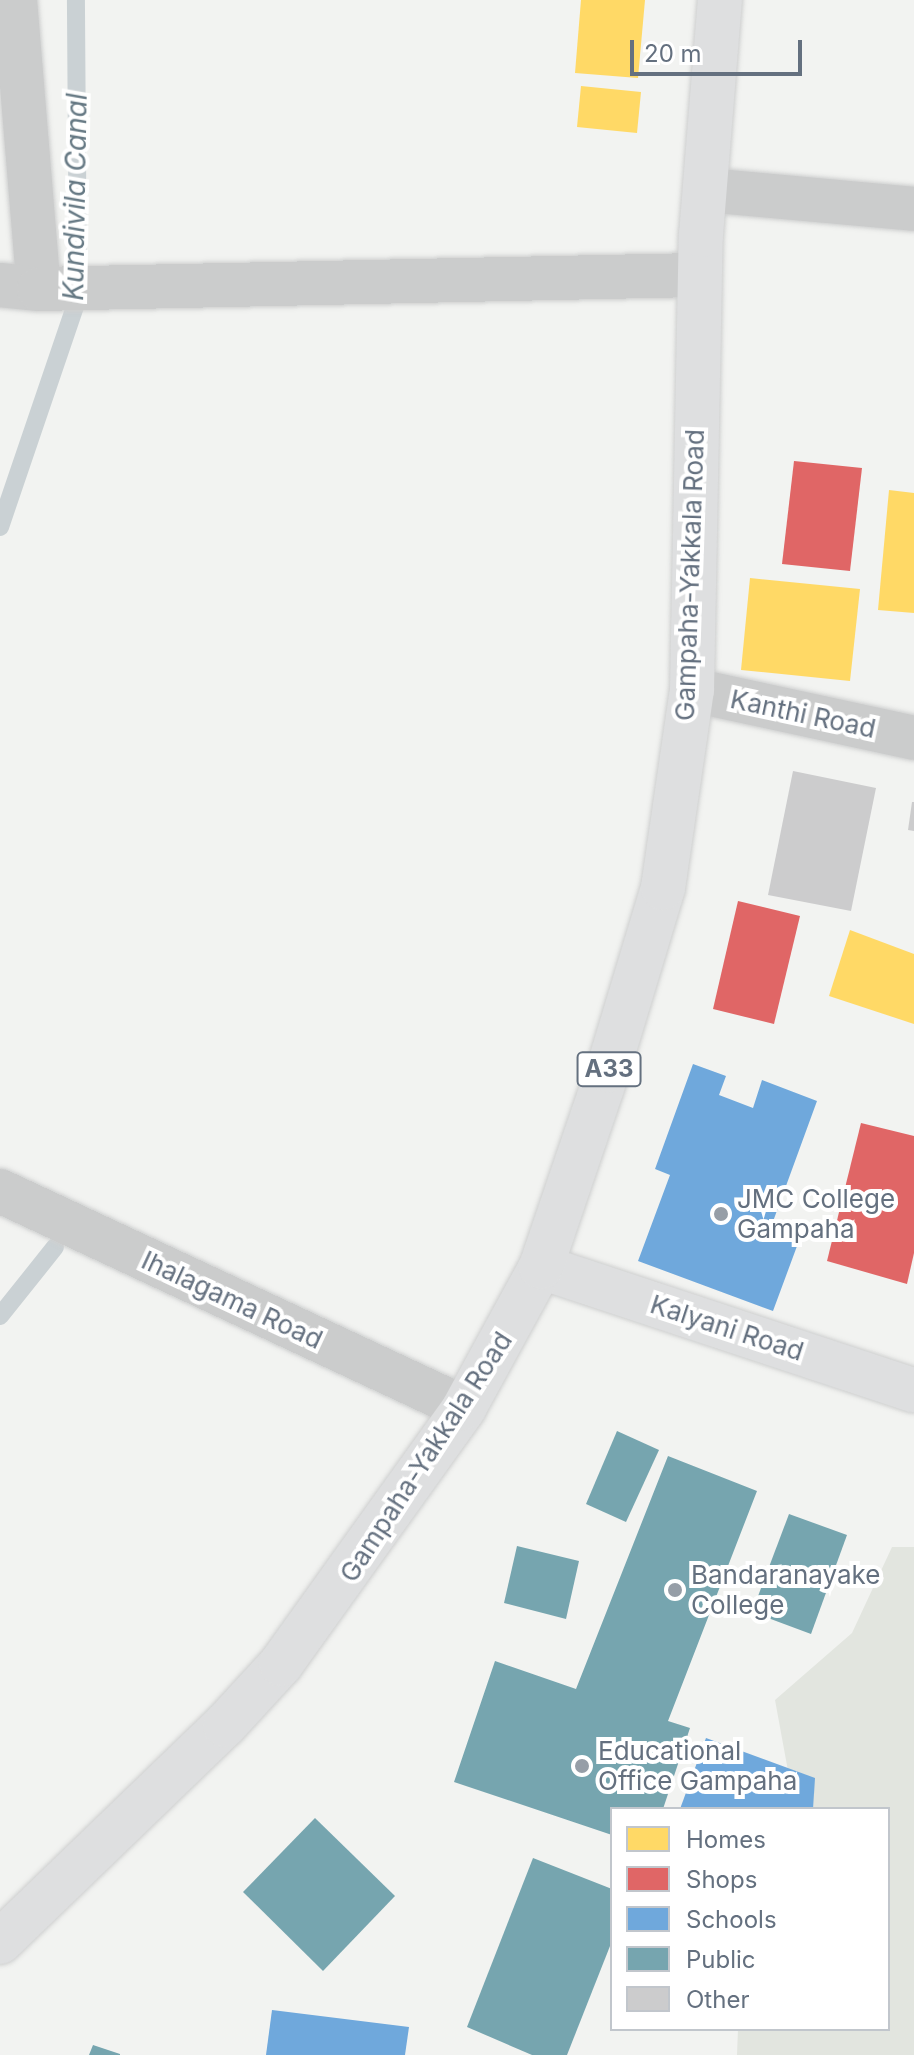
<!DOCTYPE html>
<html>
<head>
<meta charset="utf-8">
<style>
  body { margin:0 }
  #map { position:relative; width:914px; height:2055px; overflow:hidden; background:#f2f3f1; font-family:Inter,sans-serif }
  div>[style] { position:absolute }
  .green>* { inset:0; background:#e2e5df }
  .homes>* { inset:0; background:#ffd966 }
  .shops>* { inset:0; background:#e06666 }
  .schools>* { inset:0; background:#6fa8dc }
  .public>* { inset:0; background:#76a5af }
  .stream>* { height:18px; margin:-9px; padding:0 9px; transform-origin:9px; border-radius:9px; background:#cad1d4 }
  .building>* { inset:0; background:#cccccd }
  .roads { filter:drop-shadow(0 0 2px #cecfcf) drop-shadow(0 0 2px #cecfcf) }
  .street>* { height:44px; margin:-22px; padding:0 22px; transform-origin:22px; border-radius:22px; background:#cbcccc }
  .secondary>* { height:44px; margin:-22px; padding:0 22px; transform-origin:22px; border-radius:22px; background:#dedfe0 }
  .highway>* { height:44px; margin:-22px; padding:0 22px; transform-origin:22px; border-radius:22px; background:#dedfe0 }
  .dots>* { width:22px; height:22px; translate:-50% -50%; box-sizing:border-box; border:4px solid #fff; border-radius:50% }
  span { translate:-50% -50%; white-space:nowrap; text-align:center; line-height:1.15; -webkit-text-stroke:8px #fff; paint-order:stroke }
  .shield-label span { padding:2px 6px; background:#fff; border:2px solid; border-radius:6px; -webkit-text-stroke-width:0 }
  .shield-label { font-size:24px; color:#64707f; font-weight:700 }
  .street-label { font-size:26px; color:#64707f }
  .poi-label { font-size:26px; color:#64707f }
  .left { translate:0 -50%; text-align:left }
  .water-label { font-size:28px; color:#657883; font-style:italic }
  .legend { position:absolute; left:610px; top:1807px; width:280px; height:224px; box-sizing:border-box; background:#fff; border:2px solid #c1c6cc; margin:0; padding:10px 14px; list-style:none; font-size:24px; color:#64707f }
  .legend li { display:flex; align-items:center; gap:16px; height:40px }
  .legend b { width:40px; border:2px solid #c1c6cc }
  .scale { position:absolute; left:630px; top:40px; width:172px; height:36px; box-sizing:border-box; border:4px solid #64707f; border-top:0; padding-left:10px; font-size:24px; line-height:28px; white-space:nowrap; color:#64707f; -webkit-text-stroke:6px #fff; paint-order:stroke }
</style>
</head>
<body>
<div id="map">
  <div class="green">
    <div style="clip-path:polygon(892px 1547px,914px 1547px,914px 2055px,737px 2055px,738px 2029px,888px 2029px,888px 1809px,795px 1809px,775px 1700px,852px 1633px)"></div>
  </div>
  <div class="homes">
    <div style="clip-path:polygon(581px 0,645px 0,638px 78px,575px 73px)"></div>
    <div style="clip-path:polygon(581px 86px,641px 92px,637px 133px,577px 127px)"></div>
    <div style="clip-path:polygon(889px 490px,914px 493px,914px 613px,878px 610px)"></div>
    <div style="clip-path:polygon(750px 578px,860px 589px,850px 681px,741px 670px)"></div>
    <div style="clip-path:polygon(850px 930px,914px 954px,914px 1024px,829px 996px)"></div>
  </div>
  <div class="shops">
    <div style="clip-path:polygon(794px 461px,862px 468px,850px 571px,782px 564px)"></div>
    <div style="clip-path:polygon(738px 901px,800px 916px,774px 1024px,713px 1009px)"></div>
    <div style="clip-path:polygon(861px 1123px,914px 1136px,914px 1253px,907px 1284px,827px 1261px)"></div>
  </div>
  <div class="schools">
    <div style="clip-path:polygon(693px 1064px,726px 1076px,719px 1095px,753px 1108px,762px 1080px,817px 1101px,771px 1227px,800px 1238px,773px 1311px,638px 1261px,670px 1175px,655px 1169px)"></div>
    <div style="clip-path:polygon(706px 1738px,815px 1778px,813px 1809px,680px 1809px)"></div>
    <div style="clip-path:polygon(272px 2010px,409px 2027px,405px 2055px,266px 2055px)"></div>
  </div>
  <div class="public">
    <div style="clip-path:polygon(617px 1431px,659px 1450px,626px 1522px,586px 1504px)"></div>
    <div style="clip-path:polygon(668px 1456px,757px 1491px,668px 1721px,690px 1728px,663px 1809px,612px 1809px,612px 1835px,454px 1782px,495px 1661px,576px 1689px)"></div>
    <div style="clip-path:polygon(789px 1514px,847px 1535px,811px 1634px,752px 1612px)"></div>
    <div style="clip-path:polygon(517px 1546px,579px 1561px,566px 1619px,504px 1603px)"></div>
    <div style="clip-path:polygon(315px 1818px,395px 1896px,323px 1971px,243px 1892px)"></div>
    <div style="clip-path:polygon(533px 1858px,612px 1889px,612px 1941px,567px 2055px,532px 2055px,467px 2027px)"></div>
    <div style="clip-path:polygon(93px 2045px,120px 2054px,120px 2055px,89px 2055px)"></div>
  </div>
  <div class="stream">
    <div style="left:0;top:527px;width:242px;rotate:-71.2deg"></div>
    <div style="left:78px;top:298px;width:298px;rotate:-90.4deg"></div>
    <div style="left:0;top:1316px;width:88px;rotate:-51.4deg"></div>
  </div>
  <div class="building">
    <div style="clip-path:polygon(793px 771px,876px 788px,851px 911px,768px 895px)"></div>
    <div style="clip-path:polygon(912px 802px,914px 802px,914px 831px,908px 830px)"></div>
  </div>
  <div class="roads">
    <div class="street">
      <div style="left:15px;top:0;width:290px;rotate:85.3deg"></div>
      <div style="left:706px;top:190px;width:209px;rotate:5.2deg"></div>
      <div style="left:0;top:285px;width:39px;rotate:6deg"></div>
      <div style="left:39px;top:289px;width:660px;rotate:-1.22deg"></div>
      <div style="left:692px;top:690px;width:227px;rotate:12.2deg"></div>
      <div style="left:0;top:1191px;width:512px;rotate:25.06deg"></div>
    </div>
    <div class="secondary">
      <div style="left:541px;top:1267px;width:393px;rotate:18.3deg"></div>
    </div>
    <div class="highway">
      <div style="left:0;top:1942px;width:313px;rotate:-44deg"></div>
      <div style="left:225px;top:1725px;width:83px;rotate:-47.4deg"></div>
      <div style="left:281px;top:1664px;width:315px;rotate:-54.4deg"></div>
      <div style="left:464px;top:1408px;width:161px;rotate:-61.4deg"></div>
      <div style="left:541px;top:1267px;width:208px;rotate:-71.2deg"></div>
      <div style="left:608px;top:1070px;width:190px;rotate:-73.2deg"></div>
      <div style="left:663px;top:888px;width:200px;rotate:-81.7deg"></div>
      <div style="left:692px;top:690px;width:455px;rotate:-88.9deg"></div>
      <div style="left:701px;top:235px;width:236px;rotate:-85.4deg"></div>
    </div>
  </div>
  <div class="dots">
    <div style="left:721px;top:1214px;background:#969ea7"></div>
    <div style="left:675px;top:1590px;background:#969ea7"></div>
    <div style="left:582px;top:1766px;background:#969ea7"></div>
  </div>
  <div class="shield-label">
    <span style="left:609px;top:1069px">A33</span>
  </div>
  <div class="street-label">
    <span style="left:690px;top:575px;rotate:-88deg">Gampaha-Yakkala Road</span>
    <span style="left:803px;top:714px;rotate:12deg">Kanthi Road</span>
    <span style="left:232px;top:1300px;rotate:25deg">Ihalagama Road</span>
    <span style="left:727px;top:1328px;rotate:18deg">Kalyani Road</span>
    <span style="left:426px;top:1457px;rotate:-57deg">Gampaha-Yakkala Road</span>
  </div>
  <div class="poi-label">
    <span class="left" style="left:737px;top:1214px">JMC College<br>Gampaha</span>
    <span class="left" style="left:691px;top:1590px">Bandaranayake<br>College</span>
    <span class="left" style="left:598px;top:1766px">Educational<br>Office Gampaha</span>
  </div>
  <div class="water-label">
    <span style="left:75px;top:197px;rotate:-89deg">Kundivila Canal</span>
  </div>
  <ul class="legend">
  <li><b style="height:22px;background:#ffd966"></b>Homes</li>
  <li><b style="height:22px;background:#e06666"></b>Shops</li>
  <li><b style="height:22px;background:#6fa8dc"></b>Schools</li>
  <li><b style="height:22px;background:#76a5af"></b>Public</li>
  <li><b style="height:22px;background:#cccccd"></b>Other</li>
  </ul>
  <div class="scale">20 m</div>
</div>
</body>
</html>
